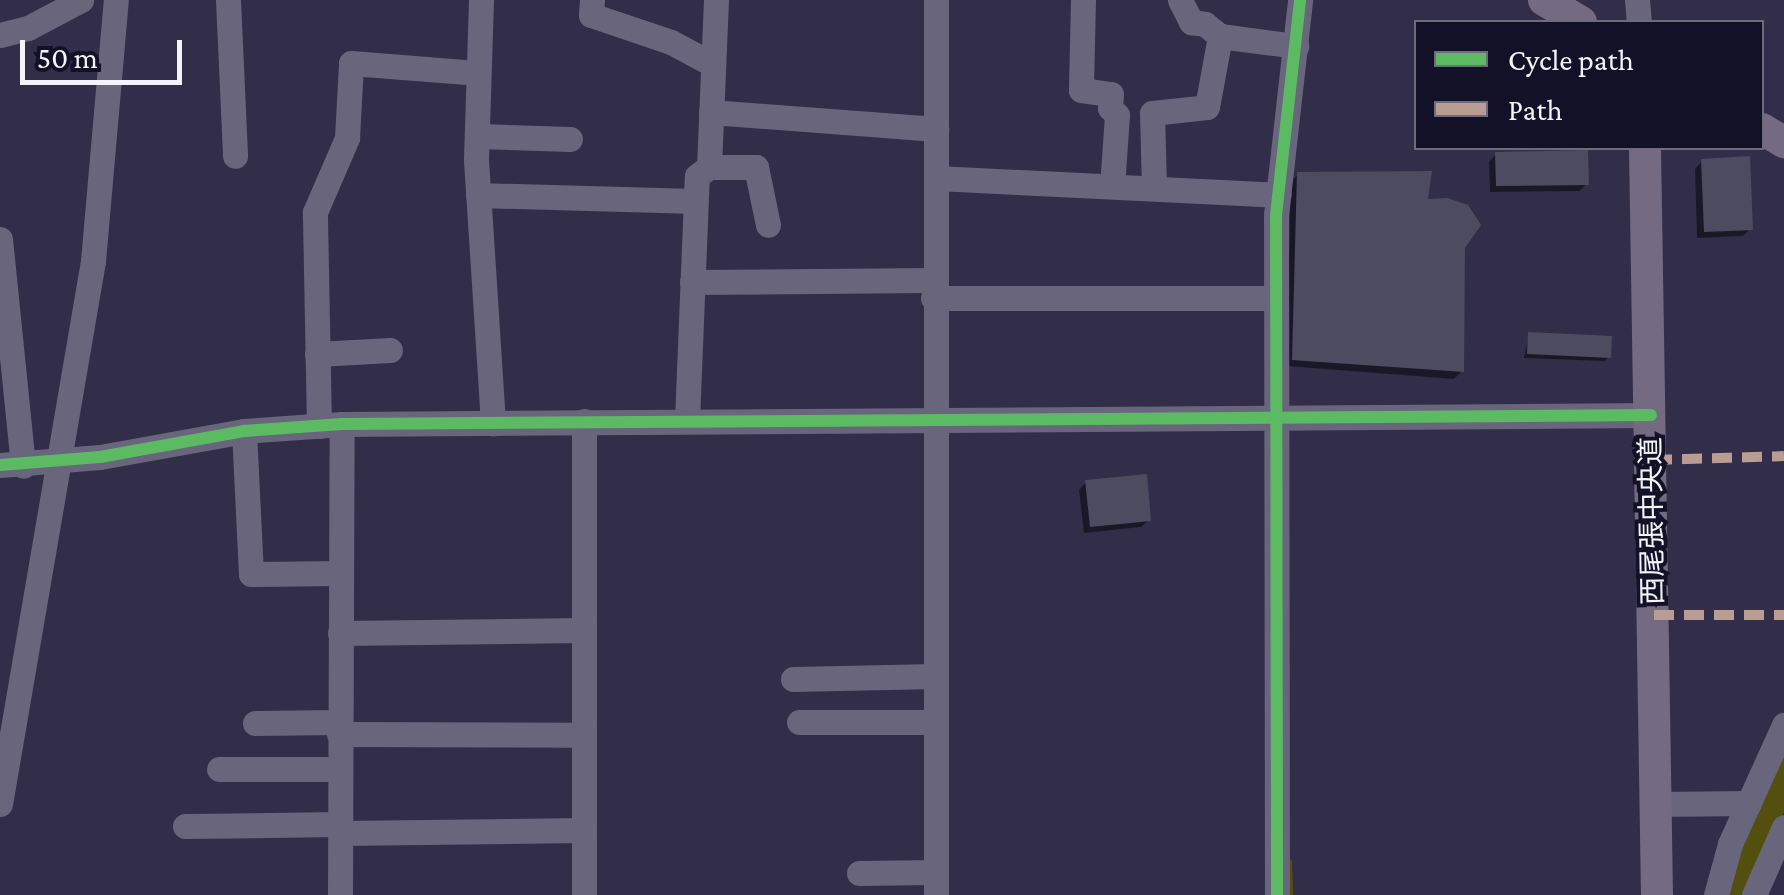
<!DOCTYPE html>
<html>
<head>
<meta charset="utf-8">
<style>
  body { margin:0 }
  #map { position:relative; width:1784px; height:895px; overflow:hidden; background:#322e4a; font-family:"Crimson Pro","Noto Sans JP",serif }
  div>[style] { position:absolute }
  .shadow>* { inset:0; background:#0007 }
  .stream>* { height:6px; margin:-3px; padding:0 3px; transform-origin:3px; border-radius:3px; background:#534f0e }
  .river>* { height:40px; margin:-20px; padding:0 20px; transform-origin:20px; border-radius:20px; background:#534f0e }
  .building>* { inset:0; background:#4d4b60 }
  .minor>* { height:25px; margin:-12.5px; padding:0 12.5px; transform-origin:12.5px; border-radius:12.5px; background:#68657d }
  .major>* { height:32px; margin:-16px; padding:0 16px; transform-origin:16px; border-radius:16px; background:#746b83 }
  .quiet>* { height:10px; margin-top:-5px; transform-origin:0; background:repeating-linear-gradient(90deg,#b99d93 0 20px,transparent 0 30px) }
  .cycleway>* { height:12px; margin:-6px; padding:0 6px; transform-origin:6px; border-radius:6px; background:#5cba63 }
  span { translate:-50% -50%; white-space:nowrap; text-align:center; line-height:1.15; -webkit-text-stroke:8px #131128; paint-order:stroke }
  .street-label { font-size:28px; color:#f3f3fa }
  .legend { position:absolute; left:1414px; top:20px; width:350px; height:130px; box-sizing:border-box; background:#131128; border:2px solid #6d6b7c; margin:0; padding:12px 18px; list-style:none; font-size:30px; color:#f3f3fa }
  .legend li { display:flex; align-items:center; gap:20px; height:50px }
  .legend b { width:50px; border:2px solid #6d6b7c }
  .scale { position:absolute; left:20px; top:40px; width:162px; height:45px; box-sizing:border-box; border:5px solid #f3f3fa; border-top:0; padding-left:12px; font-size:30px; line-height:35px; white-space:nowrap; color:#f3f3fa; -webkit-text-stroke:8px #131128; paint-order:stroke }
</style>
</head>
<body>
<div id="map">
  <div class="shadow">
    <div style="clip-path:polygon(1496px 154px,1587px 184px,1579px 191px,1490px 192px,1489px 162px)"></div>
    <div style="clip-path:polygon(1702px 161px,1750px 229px,1743px 236px,1697px 238px,1695px 169px)"></div>
    <div style="clip-path:polygon(1298px 174px,1425px 202px,1463px 248px,1462px 371px,1454px 379px,1286px 366px,1291px 182px)"></div>
    <div style="clip-path:polygon(1529px 335px,1609px 357px,1604px 361px,1524px 358px)"></div>
    <div style="clip-path:polygon(1086px 482px,1149px 520px,1141px 527px,1084px 533px,1079px 490px)"></div>
  </div>
  <div class="stream">
    <div style="left:1289px;top:862px;width:33px;rotate:88deg"></div>
  </div>
  <div class="river">
    <div style="left:1735px;top:895px;width:74px;rotate:-73.5deg"></div>
    <div style="left:1756px;top:824px;width:64px;rotate:-63.8deg"></div>
  </div>
  <div class="building">
    <div style="clip-path:polygon(1588px 150px,1589px 185px,1496px 186px,1495px 152px)"></div>
    <div style="clip-path:polygon(1750px 156px,1753px 230px,1704px 232px,1701px 159px)"></div>
    <div style="clip-path:polygon(1432px 171px,1428px 199px,1447px 198px,1468px 205px,1481px 225px,1465px 248px,1464px 372px,1292px 360px,1297px 172px)"></div>
    <div style="clip-path:polygon(1528px 332px,1612px 336px,1611px 358px,1527px 354px)"></div>
    <div style="clip-path:polygon(1147px 474px,1151px 521px,1090px 527px,1085px 480px)"></div>
  </div>
  <div class="minor">
    <div style="left:228px;top:0;width:156px;rotate:87.4deg"></div>
    <div style="left:481px;top:0;width:160px;rotate:91.8deg"></div>
    <div style="left:476px;top:160px;width:264px;rotate:86.3deg"></div>
    <div style="left:592px;top:0;width:15px;rotate:94deg"></div>
    <div style="left:591px;top:15px;width:84px;rotate:18.6deg"></div>
    <div style="left:671px;top:42px;width:47px;rotate:28.2deg"></div>
    <div style="left:1083px;top:0;width:90px;rotate:91.3deg"></div>
    <div style="left:1081px;top:90px;width:30px;rotate:8deg"></div>
    <div style="left:1111px;top:94px;width:14px;rotate:94deg"></div>
    <div style="left:1110px;top:108px;width:10px;rotate:45deg"></div>
    <div style="left:1117px;top:115px;width:71px;rotate:94deg"></div>
    <div style="left:1180px;top:0;width:25px;rotate:63deg"></div>
    <div style="left:1191px;top:22px;width:14px;rotate:8deg"></div>
    <div style="left:1205px;top:24px;width:19px;rotate:39deg"></div>
    <div style="left:1220px;top:36px;width:77px;rotate:7.5deg"></div>
    <div style="left:1637px;top:0;width:22px;rotate:85deg"></div>
    <div style="left:0;top:35px;width:29px;rotate:-14deg"></div>
    <div style="left:28px;top:28px;width:60px;rotate:-27.8deg"></div>
    <div style="left:711px;top:112px;width:226px;rotate:4.3deg"></div>
    <div style="left:477px;top:136px;width:93px;rotate:1.8deg"></div>
    <div style="left:709px;top:167px;width:47px"></div>
    <div style="left:756px;top:167px;width:59px;rotate:78.3deg"></div>
    <div style="left:936px;top:178px;width:343px;rotate:2.8deg"></div>
    <div style="left:1154px;top:188px;width:75px;rotate:-91.5deg"></div>
    <div style="left:1152px;top:113px;width:55px;rotate:-6.2deg"></div>
    <div style="left:1207px;top:107px;width:72px;rotate:-79.6deg"></div>
    <div style="left:478px;top:195px;width:217px;rotate:1.6deg"></div>
    <div style="left:0;top:239px;width:228px;rotate:84.2deg"></div>
    <div style="left:692px;top:282px;width:241px;rotate:-0.5deg"></div>
    <div style="left:933px;top:298px;width:343px"></div>
    <div style="left:317px;top:354px;width:73px;rotate:-3.1deg"></div>
    <div style="left:584px;top:421px;width:474px;rotate:90deg"></div>
    <div style="left:687px;top:421px;width:245px;rotate:-87.7deg"></div>
    <div style="left:697px;top:176px;width:15px;rotate:-37deg"></div>
    <div style="left:709px;top:167px;width:167px;rotate:-87.6deg"></div>
    <div style="left:319px;top:426px;width:214px;rotate:-91.1deg"></div>
    <div style="left:315px;top:212px;width:81px;rotate:-66.6deg"></div>
    <div style="left:347px;top:138px;width:75px;rotate:-86.9deg"></div>
    <div style="left:351px;top:63px;width:126px;rotate:4.5deg"></div>
    <div style="left:244px;top:431px;width:143px;rotate:87.2deg"></div>
    <div style="left:251px;top:574px;width:90px;rotate:-0.6deg"></div>
    <div style="left:0;top:465px;width:100px;rotate:-4.6deg"></div>
    <div style="left:100px;top:457px;width:146px;rotate:-10.2deg"></div>
    <div style="left:244px;top:431px;width:98px;rotate:-4.1deg"></div>
    <div style="left:342px;top:424px;width:1309px;rotate:-0.39deg"></div>
    <div style="left:340px;top:633px;width:242px;rotate:-0.7deg"></div>
    <div style="left:793px;top:679px;width:142px;rotate:-1.2deg"></div>
    <div style="left:799px;top:722px;width:136px"></div>
    <div style="left:255px;top:723px;width:84px;rotate:-0.7deg"></div>
    <div style="left:339px;top:734px;width:243px;rotate:0.2deg"></div>
    <div style="left:219px;top:769px;width:121px"></div>
    <div style="left:0;top:804px;width:551px;rotate:-80.28deg"></div>
    <div style="left:93px;top:261px;width:262px;rotate:-85deg"></div>
    <div style="left:1655px;top:804px;width:94px;rotate:-0.6deg"></div>
    <div style="left:185px;top:826px;width:154px;rotate:-0.7deg"></div>
    <div style="left:340px;top:833px;width:243px;rotate:-0.7deg"></div>
    <div style="left:859px;top:873px;width:77px;rotate:-0.7deg"></div>
    <div style="left:340px;top:895px;width:471px;rotate:-89.8deg"></div>
    <div style="left:936px;top:895px;width:895px;rotate:-90deg"></div>
    <div style="left:1277px;top:895px;width:680px;rotate:-90.08deg"></div>
    <div style="left:1276px;top:215px;width:216px;rotate:-83.6deg"></div>
    <div style="left:1716px;top:895px;width:53px;rotate:-74.6deg"></div>
    <div style="left:1730px;top:844px;width:131px;rotate:-65.6deg"></div>
    <div style="left:1754px;top:895px;width:74px;rotate:-66.2deg"></div>
  </div>
  <div class="major">
    <div style="left:1544px;top:0;width:43px;rotate:30.7deg"></div>
    <div style="left:1762px;top:129px;width:26px;rotate:31deg"></div>
    <div style="left:1645px;top:148px;width:747px;rotate:89.08deg"></div>
  </div>
  <div class="quiet">
    <div style="left:1652px;top:460px;width:132px;rotate:-1.7deg"></div>
    <div style="left:1654px;top:615px;width:130px"></div>
  </div>
  <div class="cycleway">
    <div style="left:0;top:465px;width:100px;rotate:-4.6deg"></div>
    <div style="left:100px;top:457px;width:146px;rotate:-10.2deg"></div>
    <div style="left:244px;top:431px;width:98px;rotate:-4.1deg"></div>
    <div style="left:342px;top:424px;width:1309px;rotate:-0.39deg"></div>
    <div style="left:1277px;top:895px;width:680px;rotate:-90.08deg"></div>
    <div style="left:1276px;top:215px;width:216px;rotate:-83.6deg"></div>
  </div>
  <div class="street-label">
    <span style="left:1652px;top:521px;rotate:-91deg">西尾張中央道</span>
  </div>
  <ul class="legend">
  <li><b style="height:12px;background:#5cba63"></b>Cycle path</li>
  <li><b style="height:12px;background:#b99d93"></b>Path</li>
  </ul>
  <div class="scale">50 m</div>
</div>
</body>
</html>
